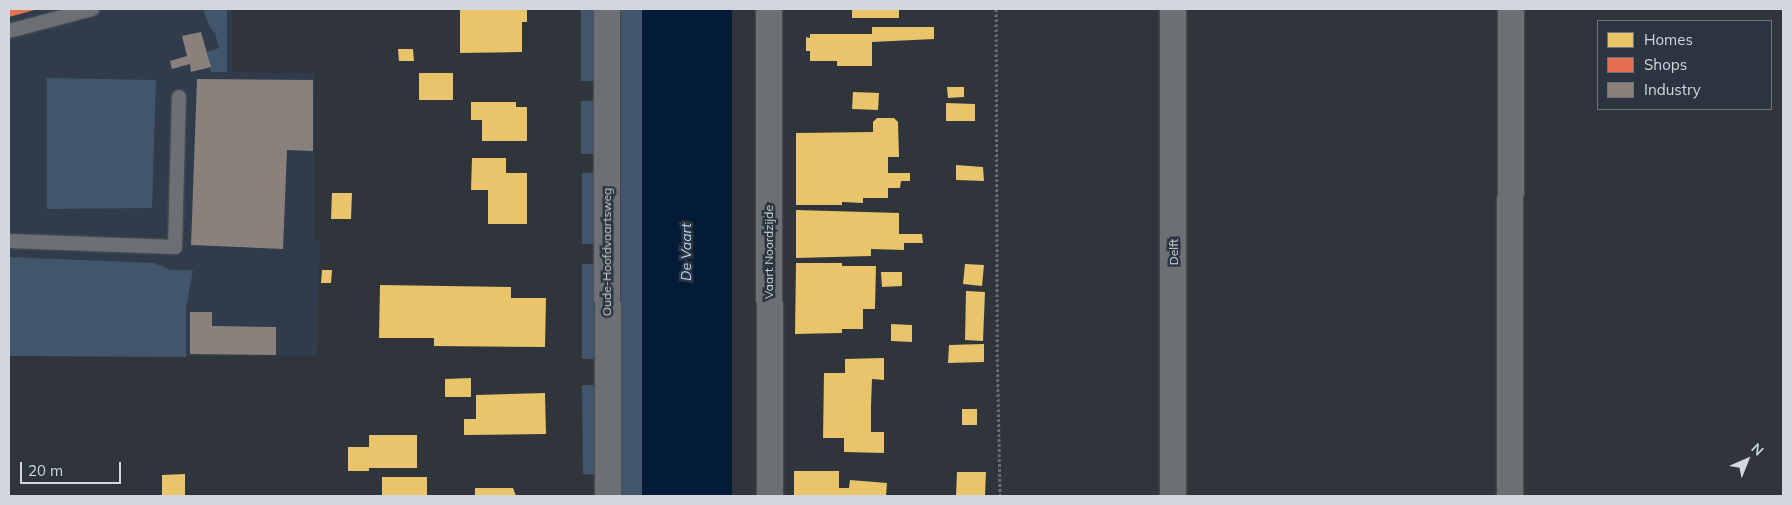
<!DOCTYPE html>
<html>
<head>
<meta charset="utf-8">
<style>
  body { margin:0 }
  #map { position:relative; width:1792px; height:505px; overflow:hidden; background:#30353b; font-family:Mulish,sans-serif }
  div>[style] { position:absolute }
  .built>* { inset:0; background:#303c4b }
  .green>* { inset:0; background:#41556b }
  .water>* { inset:0; background:#041b38 }
  .homes>* { inset:0; background:#e9c46a }
  .shops>* { inset:0; background:#e76f51 }
  .industry>* { inset:0; background:#8a817c }
  .path>* { height:3px; margin-top:-1.5px; transform-origin:0; background:repeating-linear-gradient(90deg,#6a6d71 0 2.5px,transparent 0 5px) }
  .roads { filter:drop-shadow(0 0 1px #4e5156) drop-shadow(0 0 1px #4e5156) }
  .service>* { height:14px; margin:-7px; padding:0 7px; transform-origin:7px; border-radius:7px; background:#6c7074 }
  .minor>* { height:26px; margin:-13px; padding:0 13px; transform-origin:13px; border-radius:13px; background:#6c7074 }
  span { translate:-50% -50%; white-space:nowrap; text-align:center; line-height:1.15; -webkit-text-stroke:5px #2c343f; paint-order:stroke }
  .street-label { font-size:12px; color:#d1d7dd }
  .water-label { font-size:14px; color:#b5d4f9; font-style:italic }
  .frame { position:absolute; inset:0; border:10px solid #d1d7dd; pointer-events:none }
  .legend { position:absolute; left:1597px; top:20px; width:175px; height:90px; box-sizing:border-box; background:#2c343f; border:1px solid #6e757e; margin:0; padding:6px 9px; list-style:none; font-size:15px; color:#d1d7dd }
  .legend li { display:flex; align-items:center; gap:10px; height:25px }
  .legend b { width:25px; border:1px solid #6e757e }
  .north { position:absolute; left:1722px; top:435px; width:50px; height:50px; -webkit-text-stroke:4px #2c343f; paint-order:stroke; rotate:44deg; font-size:14px; font-weight:700; line-height:20px; text-align:center; color:#d1d7dd }
  .north::after { content:''; display:block; margin:auto; width:18px; height:22px; background:#d1d7dd; clip-path:polygon(50% 0,100% 100%,50% 72%,0 100%) }
  .scale { position:absolute; left:20px; top:462px; width:101px; height:22px; box-sizing:border-box; border:2px solid #d1d7dd; border-top:0; padding-left:6px; font-size:15px; line-height:18px; white-space:nowrap; color:#d1d7dd; -webkit-text-stroke:4px #2c343f; paint-order:stroke }
</style>
</head>
<body>
<div id="map">
  <div class="built">
    <div style="clip-path:polygon(9px 9px,232px 9px,232px 72px,315px 73px,314px 241px,320px 241px,317px 356px,9px 356px)"></div>
  </div>
  <div class="green">
    <div style="clip-path:polygon(203px 9px,227px 9px,227px 72px,211px 72px,207px 52px,219px 48px,215px 33px,210px 28px)"></div>
    <div style="clip-path:polygon(581px 9px,594px 9px,594px 81px,581px 81px)"></div>
    <div style="clip-path:polygon(621px 9px,642px 9px,642px 496px,621px 496px)"></div>
    <div style="clip-path:polygon(47px 78px,156px 80px,152px 208px,47px 209px)"></div>
    <div style="clip-path:polygon(581px 101px,594px 101px,594px 154px,581px 154px)"></div>
    <div style="clip-path:polygon(582px 173px,594px 173px,594px 244px,582px 244px)"></div>
    <div style="clip-path:polygon(9px 257px,154px 263px,171px 270px,193px 270px,186px 308px,186px 357px,9px 356px)"></div>
    <div style="clip-path:polygon(582px 264px,594px 264px,594px 359px,582px 359px)"></div>
    <div style="clip-path:polygon(582px 385px,594px 385px,594px 475px,583px 474px)"></div>
  </div>
  <div class="water">
    <div style="clip-path:polygon(642px 9px,732px 9px,732px 496px,642px 496px)"></div>
  </div>
  <div class="homes">
    <div style="clip-path:polygon(460px 9px,527px 9px,527px 22px,522px 22px,522px 52px,460px 53px)"></div>
    <div style="clip-path:polygon(852px 9px,899px 9px,899px 18px,852px 18px)"></div>
    <div style="clip-path:polygon(872px 27px,934px 27px,934px 39px,872px 42px,872px 66px,837px 66px,837px 61px,810px 61px,810px 51px,806px 51px,806px 37px,810px 38px,810px 34px,872px 34px)"></div>
    <div style="clip-path:polygon(398px 49px,413px 49px,414px 61px,399px 61px)"></div>
    <div style="clip-path:polygon(419px 73px,453px 73px,453px 100px,419px 100px)"></div>
    <div style="clip-path:polygon(947px 87px,964px 87px,964px 97px,948px 98px)"></div>
    <div style="clip-path:polygon(853px 92px,879px 93px,878px 110px,852px 109px)"></div>
    <div style="clip-path:polygon(471px 102px,516px 102px,516px 107px,527px 107px,527px 141px,482px 141px,482px 120px,471px 120px)"></div>
    <div style="clip-path:polygon(946px 103px,975px 104px,975px 121px,946px 121px)"></div>
    <div style="clip-path:polygon(877px 118px,894px 118px,898px 122px,899px 157px,888px 157px,888px 173px,910px 173px,910px 181px,901px 181px,900px 188px,888px 188px,888px 198px,863px 198px,863px 203px,842px 202px,842px 205px,796px 205px,796px 133px,873px 132px,873px 122px)"></div>
    <div style="clip-path:polygon(472px 158px,506px 158px,506px 173px,527px 173px,527px 224px,488px 224px,488px 190px,471px 190px)"></div>
    <div style="clip-path:polygon(956px 165px,983px 167px,984px 181px,956px 180px)"></div>
    <div style="clip-path:polygon(332px 193px,352px 193px,351px 219px,331px 219px)"></div>
    <div style="clip-path:polygon(796px 210px,899px 213px,899px 234px,922px 234px,923px 243px,904px 243px,904px 250px,871px 249px,871px 256px,796px 258px)"></div>
    <div style="clip-path:polygon(796px 263px,842px 263px,842px 266px,876px 266px,875px 309px,863px 309px,863px 329px,842px 329px,842px 333px,795px 334px)"></div>
    <div style="clip-path:polygon(965px 264px,984px 265px,982px 286px,963px 284px)"></div>
    <div style="clip-path:polygon(322px 270px,332px 270px,331px 283px,321px 283px)"></div>
    <div style="clip-path:polygon(881px 272px,902px 272px,902px 286px,882px 287px)"></div>
    <div style="clip-path:polygon(380px 285px,511px 287px,511px 298px,546px 298px,545px 347px,434px 346px,434px 338px,379px 338px)"></div>
    <div style="clip-path:polygon(966px 291px,985px 292px,983px 341px,965px 340px)"></div>
    <div style="clip-path:polygon(891px 324px,912px 325px,912px 342px,891px 341px)"></div>
    <div style="clip-path:polygon(984px 344px,984px 362px,948px 363px,949px 345px)"></div>
    <div style="clip-path:polygon(884px 358px,884px 380px,872px 379px,871px 406px,871px 432px,884px 432px,884px 453px,844px 452px,844px 438px,823px 438px,824px 373px,845px 373px,845px 359px)"></div>
    <div style="clip-path:polygon(471px 378px,471px 397px,445px 397px,445px 379px)"></div>
    <div style="clip-path:polygon(545px 393px,546px 434px,464px 435px,464px 419px,476px 419px,476px 395px)"></div>
    <div style="clip-path:polygon(962px 409px,977px 409px,977px 425px,962px 425px)"></div>
    <div style="clip-path:polygon(369px 435px,417px 435px,417px 468px,369px 468px,369px 471px,348px 471px,348px 447px,369px 447px)"></div>
    <div style="clip-path:polygon(794px 471px,839px 471px,839px 488px,849px 488px,850px 480px,887px 483px,886px 496px,794px 496px)"></div>
    <div style="clip-path:polygon(957px 472px,986px 472px,985px 496px,956px 496px)"></div>
    <div style="clip-path:polygon(185px 474px,185px 496px,162px 496px,162px 475px)"></div>
    <div style="clip-path:polygon(382px 477px,427px 477px,427px 496px,382px 495px)"></div>
    <div style="clip-path:polygon(475px 488px,513px 488px,516px 496px,475px 496px)"></div>
  </div>
  <div class="shops">
    <div style="clip-path:polygon(9px 9px,38px 9px,9px 17px)"></div>
  </div>
  <div class="industry">
    <div style="clip-path:polygon(201px 32px,211px 67px,191px 72px,190px 64px,172px 69px,170px 61px,187px 56px,182px 36px)"></div>
    <div style="clip-path:polygon(197px 79px,313px 80px,313px 151px,287px 150px,283px 249px,191px 245px)"></div>
    <div style="clip-path:polygon(190px 312px,212px 312px,212px 326px,276px 327px,276px 355px,190px 354px)"></div>
  </div>
  <div class="path">
    <div style="left:996px;top:9px;width:340px;rotate:89.8deg"></div>
    <div style="left:997px;top:349px;width:147px;rotate:88.8deg"></div>
  </div>
  <div class="roads">
    <div class="service">
      <div style="left:9px;top:31px;width:86px;rotate:-14.8deg"></div>
      <div style="left:9px;top:241px;width:166px;rotate:2.1deg"></div>
      <div style="left:175px;top:247px;width:150px;rotate:-88.5deg"></div>
    </div>
    <div class="minor">
      <div style="left:607px;top:9px;width:487px;rotate:89.9deg"></div>
      <div style="left:769px;top:9px;width:487px;rotate:89.9deg"></div>
      <div style="left:1173px;top:9px;width:487px;rotate:90deg"></div>
      <div style="left:1510px;top:496px;width:487px;rotate:-89.9deg"></div>
    </div>
  </div>
  <div class="street-label">
    <span style="left:607px;top:252px;rotate:-90deg">Oude-Hoofdvaartsweg</span>
    <span style="left:769px;top:252px;rotate:-90deg">Vaart Noordzijde</span>
    <span style="left:1174px;top:252px;rotate:-90deg">Delft</span>
  </div>
  <div class="water-label">
    <span style="left:686px;top:252px;rotate:-90deg">De Vaart</span>
  </div>
  <div class="frame"></div>
  <ul class="legend">
  <li><b style="height:14px;background:#e9c46a"></b>Homes</li>
  <li><b style="height:14px;background:#e76f51"></b>Shops</li>
  <li><b style="height:14px;background:#8a817c"></b>Industry</li>
  </ul>
  <div class="north">N</div>
  <div class="scale">20 m</div>
</div>
</body>
</html>
